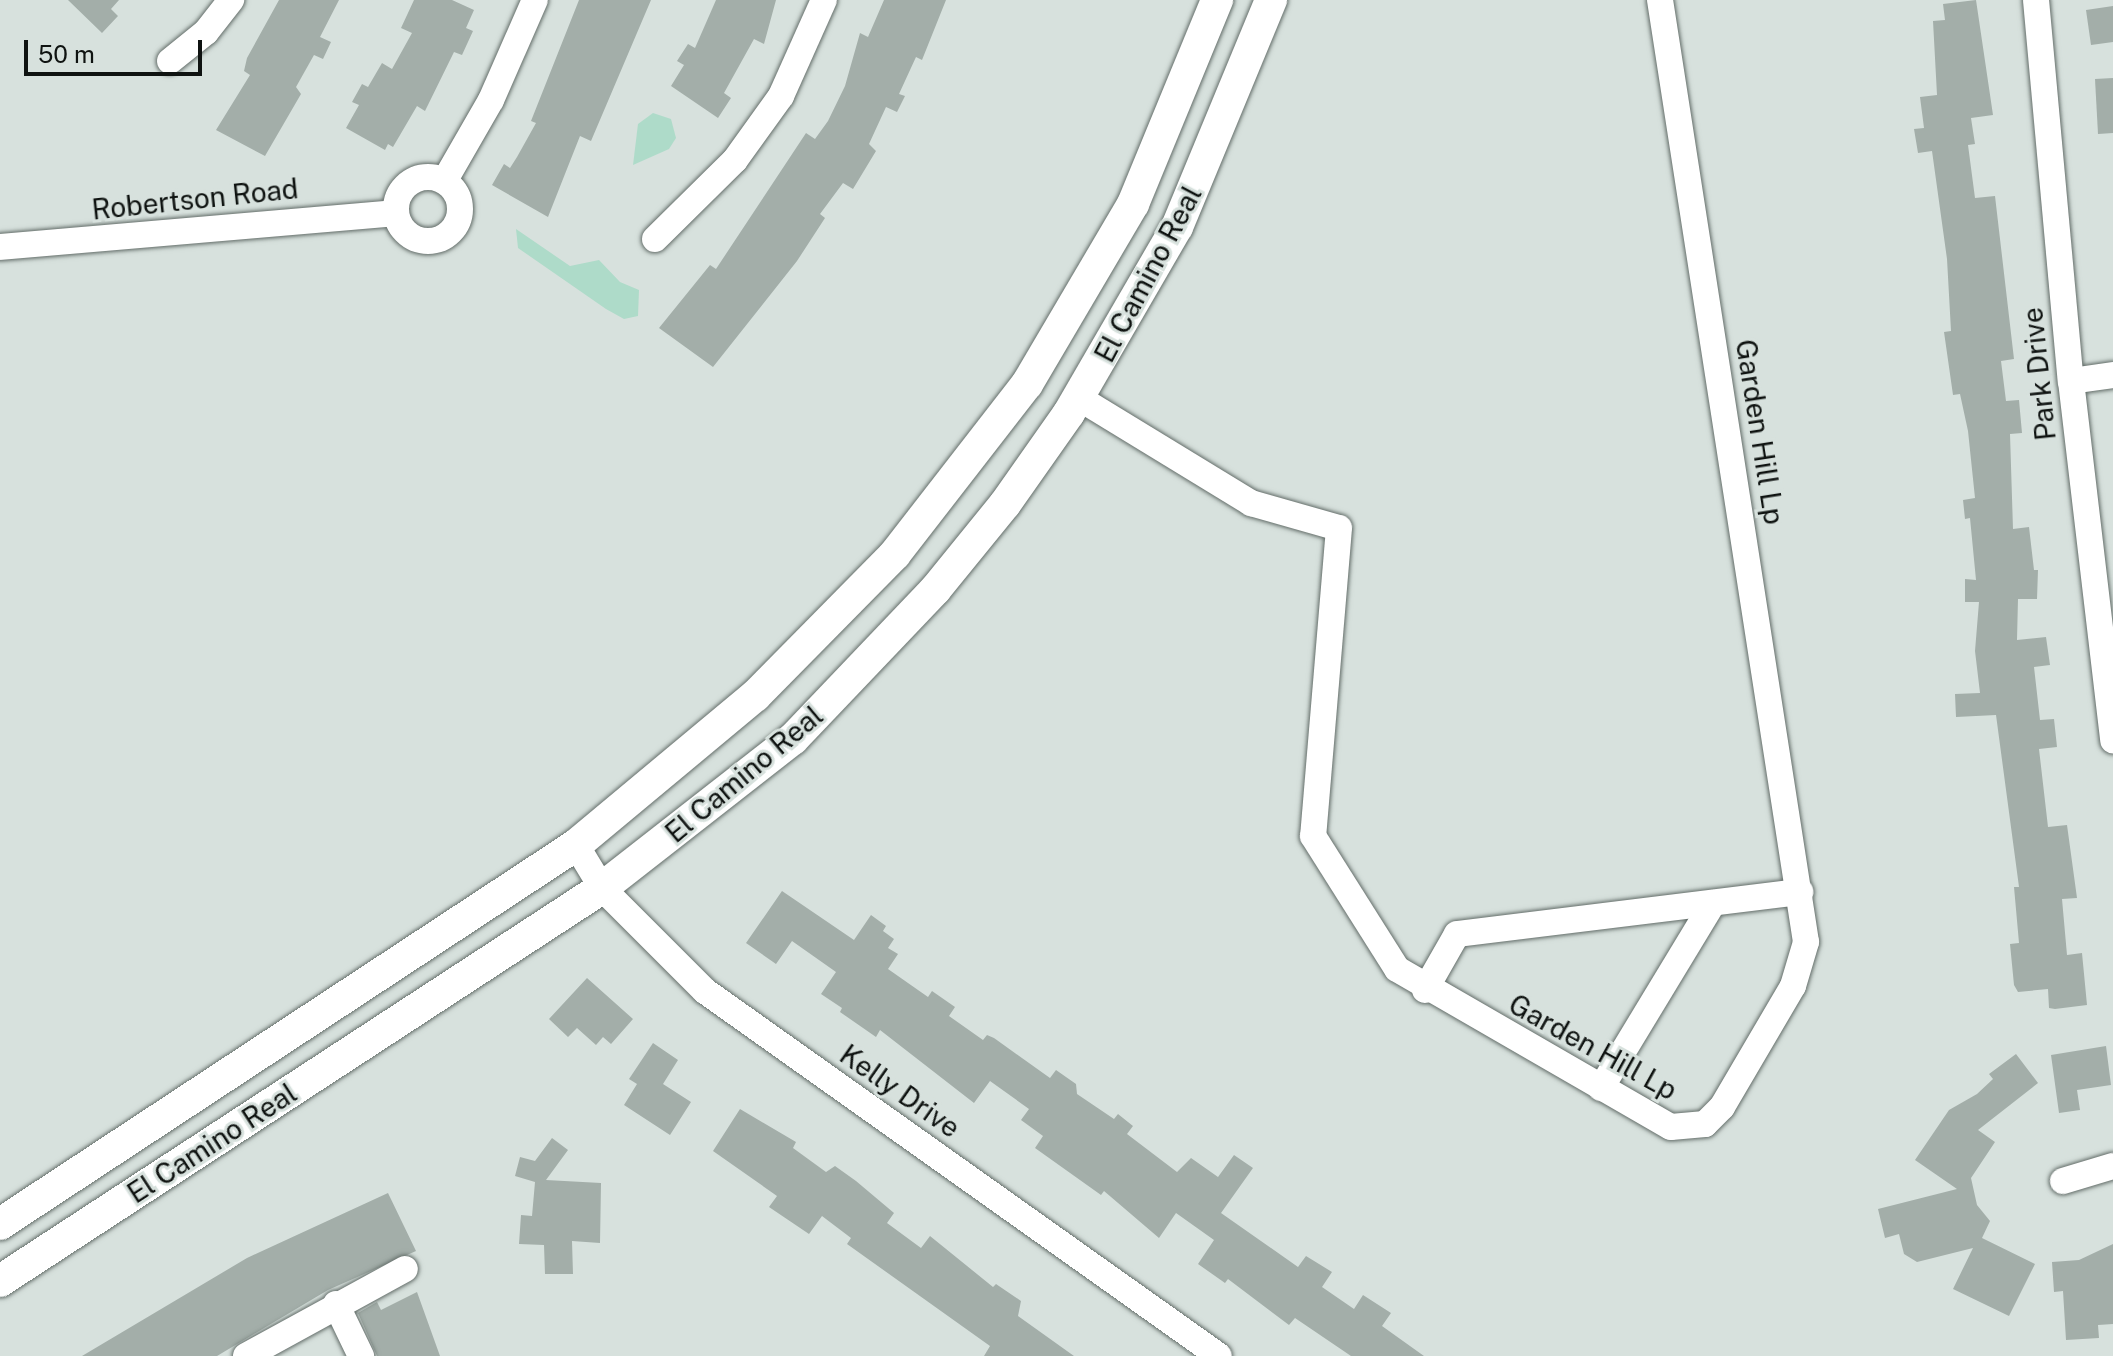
<!DOCTYPE html>
<html>
<head>
<meta charset="utf-8">
<style>
  body { margin:0 }
  #map { position:relative; width:2113px; height:1356px; overflow:hidden; background:#d7e1dd; font-family:"Public Sans",sans-serif }
  div>[style] { position:absolute }
  .green>* { inset:0; background:#aedbc9 }
  .building>* { inset:0; background:#a3aea9 }
  .roads { filter:drop-shadow(0 0 2px #636d69) drop-shadow(0 0 2px #636d69) }
  .minor>* { height:26px; margin:-13px; padding:0 13px; transform-origin:13px; border-radius:13px; background:#fff }
  .minor>.ring { margin:-13px; padding:0; box-sizing:content-box; background:none; border:26px solid #fff; border-radius:50% }
  .major>* { height:32px; margin:-16px; padding:0 16px; transform-origin:16px; border-radius:16px; background:#fff }
  span { translate:-50% -50%; white-space:nowrap; text-align:center; line-height:1.15; -webkit-text-stroke:6px #d7e1dd; paint-order:stroke }
  .street-label { font-size:28px; color:#0f1311 }
  .scale { position:absolute; left:24px; top:40px; width:178px; height:36px; box-sizing:border-box; border:4px solid #0f1311; border-top:0; padding-left:10px; font-size:24px; line-height:28px; white-space:nowrap; color:#0f1311; -webkit-text-stroke:6px #d7e1dd; paint-order:stroke }
</style>
</head>
<body>
<div id="map">
  <div class="green">
    <div style="clip-path:polygon(653px 113px,671px 119px,676px 138px,669px 149px,633px 165px,638px 124px)"></div>
    <div style="clip-path:polygon(516px 229px,570px 266px,599px 260px,620px 282px,639px 290px,638px 316px,624px 319px,606px 309px,518px 248px)"></div>
  </div>
  <div class="building">
    <div style="clip-path:polygon(68px 0,119px 0,111px 9px,118px 16px,102px 33px)"></div>
    <div style="clip-path:polygon(279px 0,339px 0,320px 37px,331px 42px,323px 59px,314px 55px,296px 87px,301px 94px,265px 156px,216px 130px,250px 75px,244px 71px,247px 58px)"></div>
    <div style="clip-path:polygon(414px 0,452px 0,474px 10px,466px 28px,473px 31px,462px 55px,454px 52px,425px 111px,417px 106px,393px 147px,388px 144px,385px 150px,346px 128px,359px 105px,352px 102px,362px 84px,368px 87px,382px 63px,392px 69px,412px 33px,401px 28px)"></div>
    <div style="clip-path:polygon(579px 0,651px 0,591px 141px,580px 136px,548px 217px,492px 185px,504px 164px,510px 168px,517px 157px,536px 123px,531px 121px)"></div>
    <div style="clip-path:polygon(716px 0,776px 0,764px 44px,754px 39px,724px 93px,731px 98px,718px 118px,671px 86px,684px 65px,677px 61px,688px 44px,695px 48px)"></div>
    <div style="clip-path:polygon(884px 0,946px 0,922px 60px,916px 57px,899px 94px,905px 96px,897px 112px,886px 107px,869px 144px,876px 151px,853px 189px,843px 183px,820px 214px,825px 218px,797px 261px,713px 367px,659px 328px,710px 265px,716px 269px,806px 133px,815px 139px,828px 121px,845px 86px,860px 33px,868px 37px)"></div>
    <div style="clip-path:polygon(1976px 0,1993px 115px,1971px 118px,1975px 144px,1968px 145px,1975px 198px,1995px 196px,2014px 359px,2001px 361px,2006px 401px,2019px 400px,2022px 433px,2010px 434px,2013px 529px,2029px 527px,2034px 570px,2038px 570px,2037px 599px,2018px 599px,2017px 640px,2046px 637px,2050px 665px,2034px 667px,2040px 720px,2054px 719px,2057px 747px,2039px 749px,2048px 827px,2067px 825px,2077px 898px,2062px 899px,2067px 955px,2082px 953px,2087px 1005px,2055px 1009px,2049px 1008px,2048px 989px,2018px 992px,2014px 985px,2010px 944px,2019px 943px,2014px 887px,2019px 887px,1996px 715px,1956px 717px,1955px 694px,1980px 693px,1975px 651px,1979px 602px,1965px 602px,1965px 579px,1976px 580px,1970px 518px,1965px 519px,1963px 500px,1975px 498px,1968px 431px,1960px 394px,1953px 395px,1944px 332px,1951px 331px,1947px 259px,1932px 151px,1918px 153px,1914px 129px,1924px 128px,1920px 97px,1937px 95px,1933px 21px,1945px 20px,1943px 4px)"></div>
    <div style="clip-path:polygon(2113px 6px,2113px 42px,2091px 45px,2086px 10px)"></div>
    <div style="clip-path:polygon(2113px 78px,2113px 133px,2098px 134px,2095px 79px)"></div>
    <div style="clip-path:polygon(782px 891px,854px 940px,871px 915px,886px 926px,883px 931px,894px 939px,888px 948px,898px 954px,888px 969px,928px 997px,932px 991px,955px 1007px,949px 1016px,983px 1040px,987px 1035px,994px 1038px,1050px 1078px,1056px 1070px,1076px 1084px,1077px 1094px,1114px 1119px,1118px 1114px,1133px 1126px,1127px 1134px,1177px 1172px,1191px 1158px,1218px 1177px,1234px 1155px,1253px 1168px,1221px 1213px,1298px 1267px,1306px 1256px,1332px 1272px,1322px 1287px,1354px 1309px,1363px 1295px,1391px 1313px,1382px 1326px,1424px 1356px,1351px 1356px,1295px 1318px,1289px 1325px,1228px 1279px,1225px 1283px,1198px 1264px,1214px 1240px,1176px 1213px,1159px 1238px,1104px 1191px,1101px 1195px,1035px 1148px,1043px 1136px,1021px 1120px,1029px 1109px,990px 1081px,974px 1103px,880px 1030px,876px 1037px,840px 1012px,842px 1008px,821px 994px,836px 972px,792px 941px,776px 964px,746px 943px)"></div>
    <div style="clip-path:polygon(587px 978px,633px 1019px,611px 1044px,603px 1037px,596px 1045px,577px 1028px,568px 1037px,549px 1019px)"></div>
    <div style="clip-path:polygon(653px 1043px,678px 1060px,663px 1084px,691px 1102px,670px 1135px,624px 1105px,637px 1084px,629px 1079px)"></div>
    <div style="clip-path:polygon(2106px 1046px,2111px 1085px,2077px 1090px,2080px 1110px,2059px 1113px,2051px 1055px)"></div>
    <div style="clip-path:polygon(2016px 1054px,2038px 1083px,1978px 1130px,1995px 1142px,1971px 1178px,1977px 1205px,1990px 1221px,1982px 1238px,2035px 1264px,2009px 1316px,1953px 1289px,1973px 1248px,1917px 1262px,1904px 1254px,1899px 1234px,1885px 1238px,1878px 1209px,1957px 1189px,1915px 1160px,1949px 1110px,1977px 1094px,1993px 1079px,1989px 1074px)"></div>
    <div style="clip-path:polygon(740px 1109px,796px 1142px,793px 1148px,826px 1172px,835px 1166px,856px 1181px,894px 1213px,887px 1223px,921px 1248px,930px 1236px,993px 1287px,996px 1284px,1021px 1301px,1018px 1316px,1074px 1356px,984px 1356px,990px 1346px,847px 1244px,851px 1238px,822px 1216px,809px 1234px,769px 1207px,777px 1196px,713px 1151px)"></div>
    <div style="clip-path:polygon(552px 1138px,568px 1150px,546px 1180px,601px 1183px,600px 1243px,572px 1241px,573px 1274px,545px 1274px,544px 1245px,519px 1244px,521px 1215px,532px 1216px,535px 1182px,515px 1176px,520px 1157px,535px 1161px)"></div>
    <div style="clip-path:polygon(388px 1193px,416px 1251px,328px 1290px,217px 1356px,82px 1356px,247px 1258px)"></div>
    <div style="clip-path:polygon(2113px 1244px,2113px 1324px,2098px 1325px,2099px 1338px,2066px 1340px,2063px 1291px,2054px 1292px,2052px 1262px,2079px 1260px)"></div>
    <div style="clip-path:polygon(417px 1292px,440px 1356px,377px 1356px,358px 1313px,377px 1302px,381px 1310px)"></div>
  </div>
  <div class="roads">
    <div class="minor">
      <div style="left:2036px;top:0;width:383px;rotate:84.8deg"></div>
      <div style="left:2071px;top:381px;width:362px;rotate:83.3deg"></div>
      <div style="left:170px;top:61px;width:46px;rotate:-38.9deg"></div>
      <div style="left:206px;top:32px;width:41px;rotate:-52deg"></div>
      <div class="ring" style="left:396px;top:177px;width:38px;height:38px"></div>
      <div style="left:445px;top:180px;width:92px;rotate:-60.1deg"></div>
      <div style="left:491px;top:100px;width:109px;rotate:-66.3deg"></div>
      <div style="left:655px;top:239px;width:112px;rotate:-44.6deg"></div>
      <div style="left:735px;top:160px;width:79px;rotate:-54.3deg"></div>
      <div style="left:781px;top:96px;width:105px;rotate:-65.9deg"></div>
      <div style="left:0;top:247px;width:397px;rotate:-4.9deg"></div>
      <div style="left:2071px;top:381px;width:42px;rotate:-8.1deg"></div>
      <div style="left:1079px;top:398px;width:202px;rotate:31.4deg"></div>
      <div style="left:1251px;top:503px;width:91px;rotate:15.9deg"></div>
      <div style="left:1339px;top:528px;width:309px;rotate:94.8deg"></div>
      <div style="left:1313px;top:836px;width:157px;rotate:57.7deg"></div>
      <div style="left:1397px;top:969px;width:316px;rotate:30deg"></div>
      <div style="left:1671px;top:1127px;width:34px;rotate:-5deg"></div>
      <div style="left:1705px;top:1124px;width:24px;rotate:-45deg"></div>
      <div style="left:1722px;top:1107px;width:140px;rotate:-59.6deg"></div>
      <div style="left:1793px;top:986px;width:46px;rotate:-73.5deg"></div>
      <div style="left:1806px;top:942px;width:953px;rotate:-98.81deg"></div>
      <div style="left:576px;top:845px;width:50px;rotate:58.8deg"></div>
      <div style="left:602px;top:888px;width:146px;rotate:45deg"></div>
      <div style="left:705px;top:991px;width:630px;rotate:35.38deg"></div>
      <div style="left:1425px;top:990px;width:64px;rotate:-60.3deg"></div>
      <div style="left:1457px;top:934px;width:346px;rotate:-7deg"></div>
      <div style="left:1601px;top:1088px;width:216px;rotate:-58.8deg"></div>
      <div style="left:2063px;top:1181px;width:52px;rotate:-16.7deg"></div>
      <div style="left:336px;top:1304px;width:58px;rotate:64.3deg"></div>
      <div style="left:246px;top:1356px;width:181px;rotate:-28.7deg"></div>
    </div>
    <div class="major">
      <div style="left:0;top:1224px;width:690px;rotate:-33.34deg"></div>
      <div style="left:576px;top:845px;width:233px;rotate:-39.8deg"></div>
      <div style="left:755px;top:696px;width:199px;rotate:-45.4deg"></div>
      <div style="left:895px;top:554px;width:215px;rotate:-52.2deg"></div>
      <div style="left:1027px;top:384px;width:209px;rotate:-59.5deg"></div>
      <div style="left:1133px;top:204px;width:221px;rotate:-67.6deg"></div>
      <div style="left:0;top:1281px;width:719px;rotate:-33.14deg"></div>
      <div style="left:602px;top:888px;width:242px;rotate:-38deg"></div>
      <div style="left:793px;top:739px;width:206px;rotate:-46.4deg"></div>
      <div style="left:935px;top:590px;width:111px;rotate:-50.9deg"></div>
      <div style="left:1005px;top:504px;width:111px;rotate:-54.9deg"></div>
      <div style="left:1069px;top:413px;width:215px;rotate:-59.9deg"></div>
      <div style="left:1177px;top:227px;width:246px;rotate:-67.5deg"></div>
    </div>
  </div>
  <div class="street-label">
    <span style="left:195px;top:199px;rotate:-6deg">Robertson Road</span>
    <span style="left:1148px;top:274px;rotate:-62deg">El Camino Real</span>
    <span style="left:2039px;top:374px;rotate:-96deg">Park Drive</span>
    <span style="left:1760px;top:432px;rotate:81deg">Garden Hill Lp</span>
    <span style="left:744px;top:774px;rotate:-40deg">El Camino Real</span>
    <span style="left:1593px;top:1047px;rotate:29deg">Garden Hill Lp</span>
    <span style="left:900px;top:1091px;rotate:35deg">Kelly Drive</span>
    <span style="left:212px;top:1143px;rotate:-33deg">El Camino Real</span>
  </div>
  <div class="scale">50 m</div>
</div>
</body>
</html>
